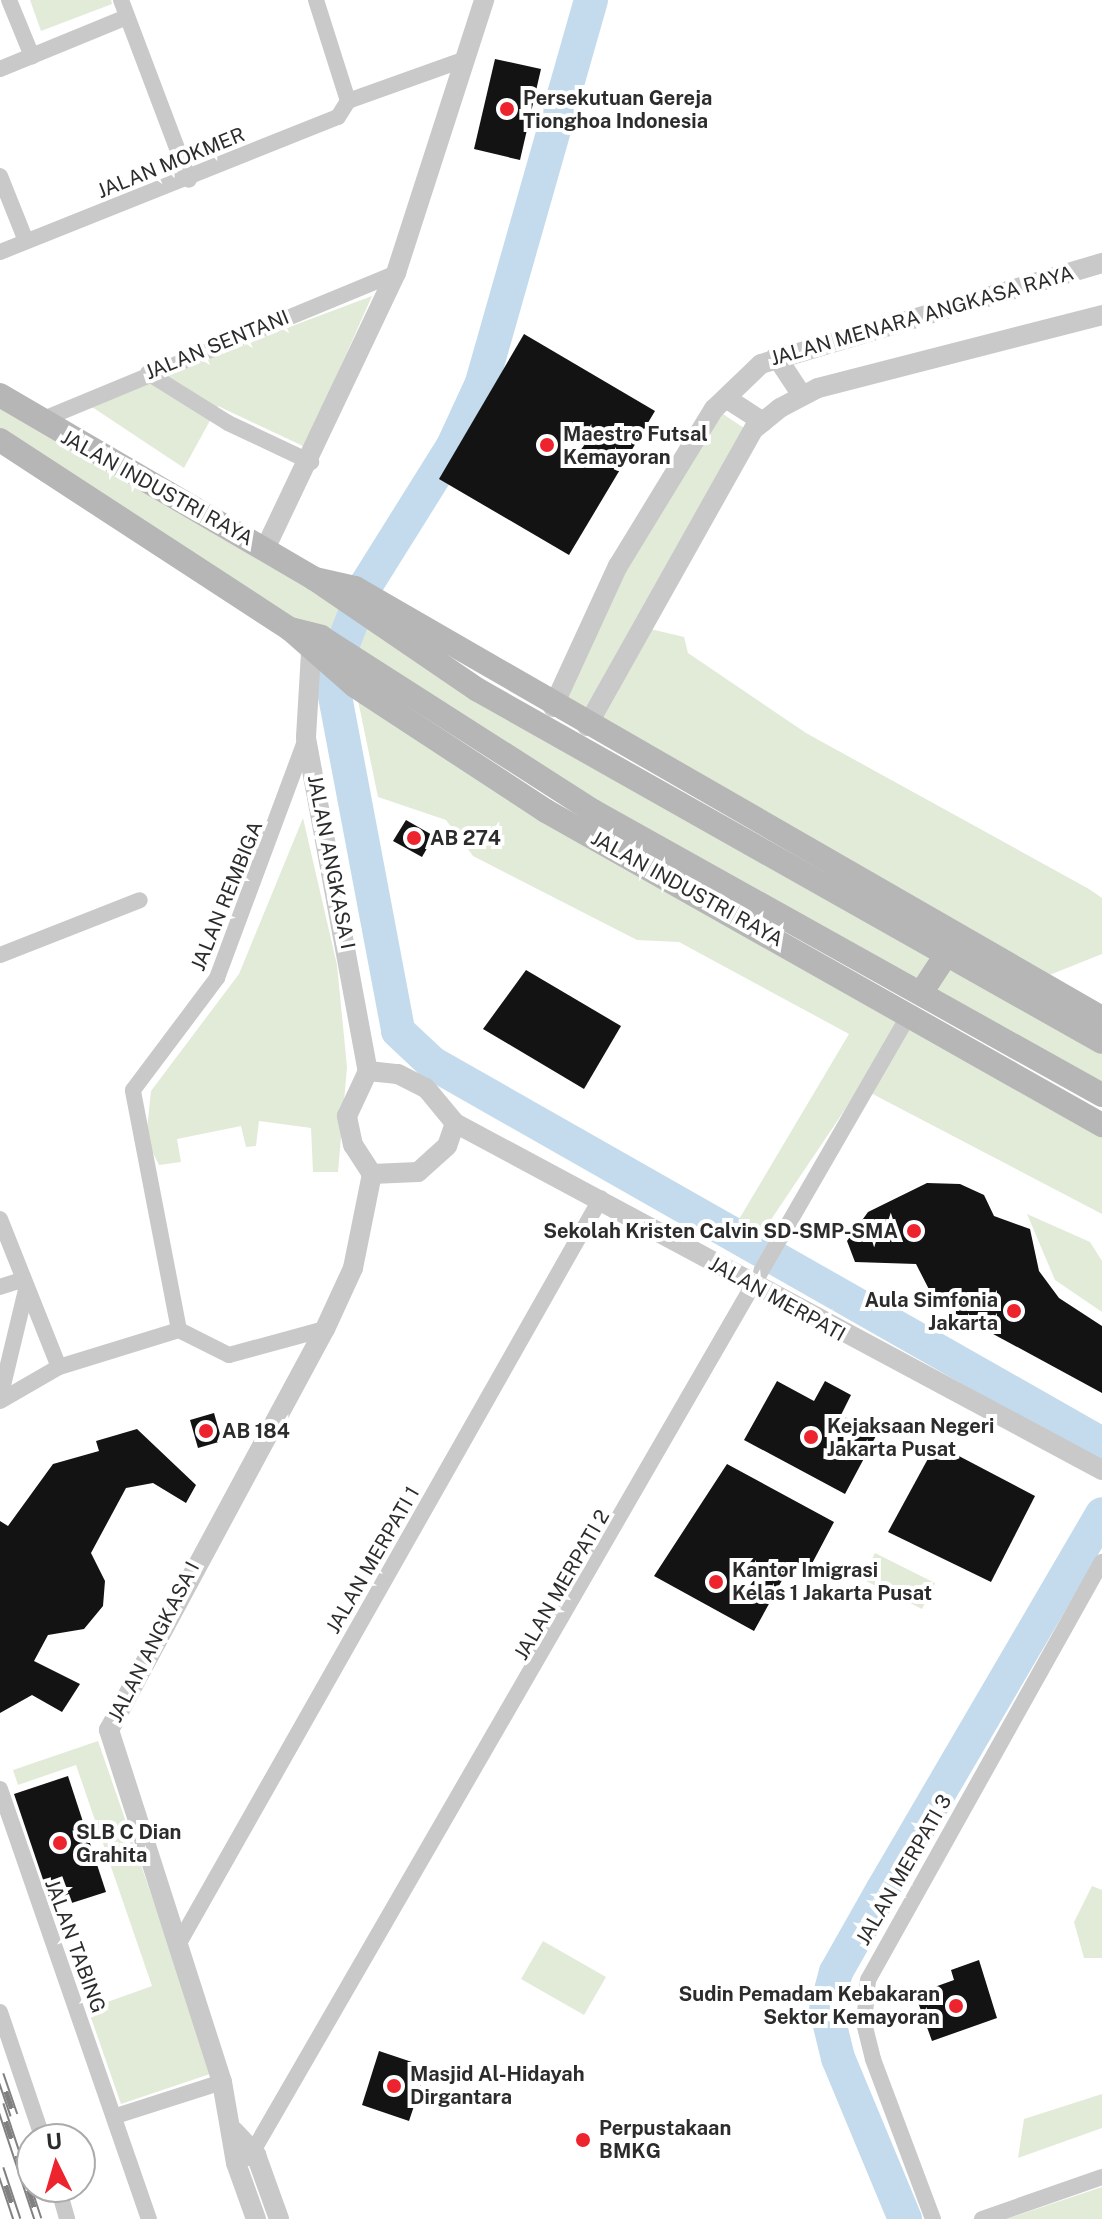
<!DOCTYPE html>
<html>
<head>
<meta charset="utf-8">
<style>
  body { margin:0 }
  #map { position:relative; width:1102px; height:2219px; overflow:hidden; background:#fff; font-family:"Public Sans",sans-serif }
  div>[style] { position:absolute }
  .green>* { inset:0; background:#e2ebd8 }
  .river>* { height:34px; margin:-17px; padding:0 17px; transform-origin:17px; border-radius:17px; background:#c3dbec }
  .building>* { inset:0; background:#131313 }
  .minor>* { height:16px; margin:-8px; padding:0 8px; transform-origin:8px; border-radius:8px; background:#c9c9c9 }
  .tertiary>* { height:20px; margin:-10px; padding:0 10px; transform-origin:10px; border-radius:10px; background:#c9c9c9 }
  .secondary>* { height:24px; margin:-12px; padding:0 12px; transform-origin:12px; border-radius:12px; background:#b6b6b6 }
  .rail>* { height:9px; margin-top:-4.5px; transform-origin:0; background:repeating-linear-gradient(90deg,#fff 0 18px,#818181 0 36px); box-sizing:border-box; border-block:2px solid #818181 }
  .dots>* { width:22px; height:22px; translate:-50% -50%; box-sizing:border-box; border:4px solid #fff; border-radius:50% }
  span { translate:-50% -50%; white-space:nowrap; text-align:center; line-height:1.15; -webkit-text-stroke:8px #fff; paint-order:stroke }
  .poi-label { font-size:20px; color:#2c2c2c; font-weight:700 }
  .left { translate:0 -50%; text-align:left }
  .right { translate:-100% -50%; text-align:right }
  .street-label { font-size:20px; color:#2c2c2c }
  .north { position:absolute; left:16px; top:2123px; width:80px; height:80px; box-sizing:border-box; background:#fff; border:2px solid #ababab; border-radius:50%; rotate:355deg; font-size:22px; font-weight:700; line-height:32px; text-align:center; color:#2c2c2c }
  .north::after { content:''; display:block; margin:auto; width:28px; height:36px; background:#ed242d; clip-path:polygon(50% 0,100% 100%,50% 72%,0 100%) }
</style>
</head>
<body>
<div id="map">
  <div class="green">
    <div style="clip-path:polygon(30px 0,111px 0,112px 4px,41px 31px)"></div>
    <div style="clip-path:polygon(372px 296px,305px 447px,218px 406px,184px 468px,86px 403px)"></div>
    <div style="clip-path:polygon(0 395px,344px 605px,1102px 1042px,1102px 1095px,593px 811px,0 440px)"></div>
    <div style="clip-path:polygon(717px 410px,750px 432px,642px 627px,684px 637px,688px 653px,806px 733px,1089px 889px,1102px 898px,1102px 954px,1037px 980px,553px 707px,618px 566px)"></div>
    <div style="clip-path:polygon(355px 686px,1102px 1122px,1102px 1214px,865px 1090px,899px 1029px,754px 1245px,735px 1226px,849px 1034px,679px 942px,637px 940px,473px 856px,446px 820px,378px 797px)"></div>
    <div style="clip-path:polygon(303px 818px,337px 965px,347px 1067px,338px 1172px,313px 1172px,311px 1128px,259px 1121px,256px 1146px,246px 1147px,241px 1126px,177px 1139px,181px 1162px,159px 1165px,146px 1139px,151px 1091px,239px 974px)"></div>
    <div style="clip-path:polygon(1027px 1214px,1090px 1242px,1102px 1261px,1102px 1312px,1055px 1280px)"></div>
    <div style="clip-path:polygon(875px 1553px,935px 1583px,922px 1609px,862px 1579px)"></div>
    <div style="clip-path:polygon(98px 1741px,213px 2073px,121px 2104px,88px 2009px,152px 1986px,76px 1765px,18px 1785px,13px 1770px)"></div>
    <div style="clip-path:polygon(1092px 1886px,1102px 1890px,1102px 1958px,1084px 1958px,1074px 1922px)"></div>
    <div style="clip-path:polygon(543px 1941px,606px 1977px,584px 2015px,521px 1979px)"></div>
    <div style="clip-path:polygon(1102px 2094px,1102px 2128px,1018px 2158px,1024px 2119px)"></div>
    <div style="clip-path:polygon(1102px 2187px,1102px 2219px,1006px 2219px)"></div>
  </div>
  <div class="river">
    <div style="left:591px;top:0;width:398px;rotate:105.9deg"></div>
    <div style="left:482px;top:383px;width:69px;rotate:114.7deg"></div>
    <div style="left:453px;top:446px;width:164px;rotate:122deg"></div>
    <div style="left:366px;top:585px;width:97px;rotate:111.3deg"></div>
    <div style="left:331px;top:675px;width:362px;rotate:79.3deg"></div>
    <div style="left:398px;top:1031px;width:47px;rotate:43.3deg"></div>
    <div style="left:432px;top:1063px;width:771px;rotate:29.63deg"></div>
    <div style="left:905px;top:2219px;width:174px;rotate:-112.6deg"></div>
    <div style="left:838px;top:2058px;width:50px;rotate:-103.8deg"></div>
    <div style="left:826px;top:2009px;width:38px;rotate:-75deg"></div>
    <div style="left:836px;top:1972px;width:95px;rotate:-60.5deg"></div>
    <div style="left:883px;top:1889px;width:434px;rotate:-59.7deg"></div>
  </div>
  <div class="building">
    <div style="clip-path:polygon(495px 59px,541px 69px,520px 160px,474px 149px)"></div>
    <div style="clip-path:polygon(524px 334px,655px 411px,569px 555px,439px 479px)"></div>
    <div style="clip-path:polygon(406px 820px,434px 836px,422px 857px,393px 841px)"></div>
    <div style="clip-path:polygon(526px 970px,621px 1026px,584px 1089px,483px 1029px)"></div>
    <div style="clip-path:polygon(927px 1183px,960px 1184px,984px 1195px,994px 1216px,1030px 1229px,1039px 1271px,1059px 1298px,1102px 1326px,1102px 1393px,936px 1303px,916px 1264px,855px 1262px,847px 1241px,868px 1212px)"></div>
    <div style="clip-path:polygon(777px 1381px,814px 1401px,825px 1381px,851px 1395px,841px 1415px,877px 1434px,845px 1494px,744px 1440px)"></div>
    <div style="clip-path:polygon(214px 1413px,222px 1441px,198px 1448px,190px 1420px)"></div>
    <div style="clip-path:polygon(137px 1429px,196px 1485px,186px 1503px,153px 1483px,126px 1488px,91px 1553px,105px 1581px,103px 1606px,84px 1629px,48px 1635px,34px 1661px,80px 1684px,62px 1712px,32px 1695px,0 1713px,0 1521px,8px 1526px,53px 1464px,99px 1451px,96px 1441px)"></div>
    <div style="clip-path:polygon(936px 1444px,1035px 1496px,991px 1582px,888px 1532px)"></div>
    <div style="clip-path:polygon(727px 1464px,834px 1522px,807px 1573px,791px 1564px,754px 1631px,654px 1576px)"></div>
    <div style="clip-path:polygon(68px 1776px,106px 1892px,53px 1909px,14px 1794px)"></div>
    <div style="clip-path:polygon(979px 1960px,997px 2018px,932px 2041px,915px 1994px,954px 1980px,951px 1970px)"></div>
    <div style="clip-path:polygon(379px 2051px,427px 2067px,409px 2121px,362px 2105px)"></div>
  </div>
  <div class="minor">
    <div style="left:9px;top:0;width:61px;rotate:67.7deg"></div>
    <div style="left:121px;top:0;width:192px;rotate:69.3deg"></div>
    <div style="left:316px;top:0;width:106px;rotate:72.4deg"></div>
    <div style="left:0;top:69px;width:137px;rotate:-22.3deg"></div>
    <div style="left:348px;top:101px;width:124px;rotate:-19.7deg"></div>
    <div style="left:0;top:176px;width:70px;rotate:68.2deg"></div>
    <div style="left:0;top:252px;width:364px;rotate:-21.8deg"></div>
    <div style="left:338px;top:117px;width:19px;rotate:-58deg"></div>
    <div style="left:148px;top:373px;width:94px;rotate:32deg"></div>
    <div style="left:228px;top:423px;width:92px;rotate:25.2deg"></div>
    <div style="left:39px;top:421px;width:386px;rotate:-22.5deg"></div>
    <div style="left:0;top:955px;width:150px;rotate:-21.4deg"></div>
    <div style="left:0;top:1219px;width:159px;rotate:68.3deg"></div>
    <div style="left:0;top:1287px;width:23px;rotate:-18deg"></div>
    <div style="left:179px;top:1330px;width:244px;rotate:-100.9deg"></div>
    <div style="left:133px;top:1090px;width:140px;rotate:-53.1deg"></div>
    <div style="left:217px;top:978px;width:252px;rotate:-69.6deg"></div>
    <div style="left:0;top:1398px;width:111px;rotate:-76.5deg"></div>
    <div style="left:0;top:1401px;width:68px;rotate:-30deg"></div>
    <div style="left:59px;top:1367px;width:126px;rotate:-17.1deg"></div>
    <div style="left:179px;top:1330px;width:56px;rotate:26.6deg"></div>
    <div style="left:229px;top:1355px;width:99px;rotate:-15.2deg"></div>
    <div style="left:0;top:1789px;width:455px;rotate:70.9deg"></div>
    <div style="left:179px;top:1943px;width:856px;rotate:-60.47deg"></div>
    <div style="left:0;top:2012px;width:134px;rotate:71.3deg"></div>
    <div style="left:116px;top:2116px;width:111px;rotate:-17.8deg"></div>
    <div style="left:249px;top:2158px;width:1320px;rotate:-60deg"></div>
    <div style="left:58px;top:2187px;width:33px;rotate:74deg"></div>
    <div style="left:933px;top:2219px;width:171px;rotate:-110.6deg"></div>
    <div style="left:873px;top:2059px;width:36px;rotate:-104deg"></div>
    <div style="left:864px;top:2024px;width:44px;rotate:-84.8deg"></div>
    <div style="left:868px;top:1980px;width:479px;rotate:-60.8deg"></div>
    <div style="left:982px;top:2219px;width:127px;rotate:-19.3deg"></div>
  </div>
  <div class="tertiary">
    <div style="left:776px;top:356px;width:45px;rotate:56.7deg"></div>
    <div style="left:726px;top:398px;width:44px;rotate:33deg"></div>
    <div style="left:265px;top:549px;width:306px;rotate:-64.6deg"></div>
    <div style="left:396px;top:273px;width:287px;rotate:-72.1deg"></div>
    <div style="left:311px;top:653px;width:85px;rotate:93.4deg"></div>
    <div style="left:306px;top:738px;width:339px;rotate:79.5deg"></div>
    <div style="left:553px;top:707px;width:155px;rotate:-65.3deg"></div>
    <div style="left:618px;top:566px;width:184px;rotate:-58.6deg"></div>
    <div style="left:714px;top:409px;width:65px;rotate:-43.8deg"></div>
    <div style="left:761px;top:364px;width:356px;rotate:-16.5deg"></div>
    <div style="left:587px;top:726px;width:341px;rotate:-60.7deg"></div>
    <div style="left:754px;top:429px;width:33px;rotate:-39deg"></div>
    <div style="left:780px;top:408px;width:43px;rotate:-27.8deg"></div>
    <div style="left:818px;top:388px;width:293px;rotate:-14.4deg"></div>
    <div style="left:368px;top:1071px;width:30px;rotate:6deg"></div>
    <div style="left:398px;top:1074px;width:31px;rotate:27deg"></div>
    <div style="left:426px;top:1088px;width:45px;rotate:50.4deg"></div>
    <div style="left:455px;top:1123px;width:24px;rotate:109deg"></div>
    <div style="left:447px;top:1146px;width:39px;rotate:138deg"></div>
    <div style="left:418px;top:1172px;width:46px;rotate:177.5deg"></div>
    <div style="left:372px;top:1174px;width:35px;rotate:-123deg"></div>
    <div style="left:353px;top:1145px;width:30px;rotate:-102deg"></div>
    <div style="left:347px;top:1116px;width:50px;rotate:-65deg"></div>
    <div style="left:455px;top:1123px;width:734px;rotate:28.21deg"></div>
    <div style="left:234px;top:2131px;width:33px;rotate:47deg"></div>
    <div style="left:256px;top:2155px;width:68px;rotate:70.2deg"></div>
    <div style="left:256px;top:2219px;width:59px;rotate:-109.7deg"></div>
    <div style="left:236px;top:2163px;width:82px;rotate:-99.8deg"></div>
    <div style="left:222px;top:2082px;width:370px;rotate:-107.8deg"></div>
    <div style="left:109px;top:1730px;width:455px;rotate:-61.7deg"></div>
    <div style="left:325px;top:1329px;width:67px;rotate:-65.3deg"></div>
    <div style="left:353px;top:1268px;width:96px;rotate:-78.6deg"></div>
  </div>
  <div class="secondary">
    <div style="left:0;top:395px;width:365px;rotate:30.3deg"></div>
    <div style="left:315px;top:579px;width:197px;rotate:34.3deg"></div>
    <div style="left:478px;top:690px;width:716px;rotate:29.43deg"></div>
    <div style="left:0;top:440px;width:346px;rotate:33.1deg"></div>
    <div style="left:290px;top:629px;width:32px;rotate:14deg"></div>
    <div style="left:321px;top:637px;width:323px;rotate:32.6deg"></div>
    <div style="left:593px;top:811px;width:583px;rotate:29.16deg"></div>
    <div style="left:315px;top:579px;width:41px;rotate:12.7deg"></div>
    <div style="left:355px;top:588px;width:862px;rotate:29.93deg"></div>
    <div style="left:290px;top:629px;width:86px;rotate:41.2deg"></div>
    <div style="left:355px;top:686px;width:228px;rotate:33.2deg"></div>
    <div style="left:546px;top:811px;width:639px;rotate:29.46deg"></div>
    <div style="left:921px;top:993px;width:45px;rotate:-56.7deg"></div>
  </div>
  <div class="rail">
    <div style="left:0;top:2074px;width:43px;rotate:71.1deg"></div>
    <div style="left:0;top:2104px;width:121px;rotate:71.7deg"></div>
    <div style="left:0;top:2168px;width:54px;rotate:71.6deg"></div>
  </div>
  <div class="dots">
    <div style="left:507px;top:109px;background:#ed242d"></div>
    <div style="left:547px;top:445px;background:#ed242d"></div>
    <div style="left:414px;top:838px;background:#ed242d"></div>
    <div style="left:914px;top:1231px;background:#ed242d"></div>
    <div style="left:1014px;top:1311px;background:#ed242d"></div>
    <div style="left:206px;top:1431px;background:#ed242d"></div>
    <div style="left:811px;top:1437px;background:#ed242d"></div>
    <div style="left:716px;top:1582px;background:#ed242d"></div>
    <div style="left:60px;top:1843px;background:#ed242d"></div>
    <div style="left:956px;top:2006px;background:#ed242d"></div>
    <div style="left:394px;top:2086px;background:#ed242d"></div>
    <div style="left:583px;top:2140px;background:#ed242d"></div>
  </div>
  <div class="poi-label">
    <span class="left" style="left:523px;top:110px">Persekutuan Gereja<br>Tionghoa Indonesia</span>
    <span class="left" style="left:563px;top:446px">Maestro Futsal<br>Kemayoran</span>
    <span class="left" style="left:430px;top:838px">AB 274</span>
    <span class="right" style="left:898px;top:1231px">Sekolah Kristen Calvin SD-SMP-SMA</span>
    <span class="right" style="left:998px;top:1312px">Aula Simfonia<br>Jakarta</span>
    <span class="left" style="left:827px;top:1438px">Kejaksaan Negeri<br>Jakarta Pusat</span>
    <span class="left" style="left:222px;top:1431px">AB 184</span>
    <span class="left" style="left:732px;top:1582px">Kantor Imigrasi<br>Kelas 1 Jakarta Pusat</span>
    <span class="left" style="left:76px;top:1844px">SLB C Dian<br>Grahita</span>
    <span class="right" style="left:940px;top:2006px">Sudin Pemadam Kebakaran<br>Sektor Kemayoran</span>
    <span class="left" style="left:410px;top:2086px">Masjid Al-Hidayah<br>Dirgantara</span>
    <span class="left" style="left:599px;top:2140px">Perpustakaan<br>BMKG</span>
  </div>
  <div class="street-label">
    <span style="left:171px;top:163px;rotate:-22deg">JALAN MOKMER</span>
    <span style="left:922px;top:316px;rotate:-16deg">JALAN MENARA ANGKASA RAYA</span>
    <span style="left:217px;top:345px;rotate:-22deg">JALAN SENTANI</span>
    <span style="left:157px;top:488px;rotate:29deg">JALAN INDUSTRI RAYA</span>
    <span style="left:331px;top:862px;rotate:79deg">JALAN ANGKASA I</span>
    <span style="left:687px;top:889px;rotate:29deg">JALAN INDUSTRI RAYA</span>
    <span style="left:227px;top:896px;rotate:-68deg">JALAN REMBIGA</span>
    <span style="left:777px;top:1299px;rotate:29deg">JALAN MERPATI</span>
    <span style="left:373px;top:1560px;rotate:-60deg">JALAN MERPATI 1</span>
    <span style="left:562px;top:1585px;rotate:-60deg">JALAN MERPATI 2</span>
    <span style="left:154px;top:1642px;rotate:-63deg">JALAN ANGKASA I</span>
    <span style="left:904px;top:1870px;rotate:-60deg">JALAN MERPATI 3</span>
    <span style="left:75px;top:1946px;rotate:70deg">JALAN TABING</span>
  </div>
  <div class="north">U</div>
</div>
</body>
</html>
